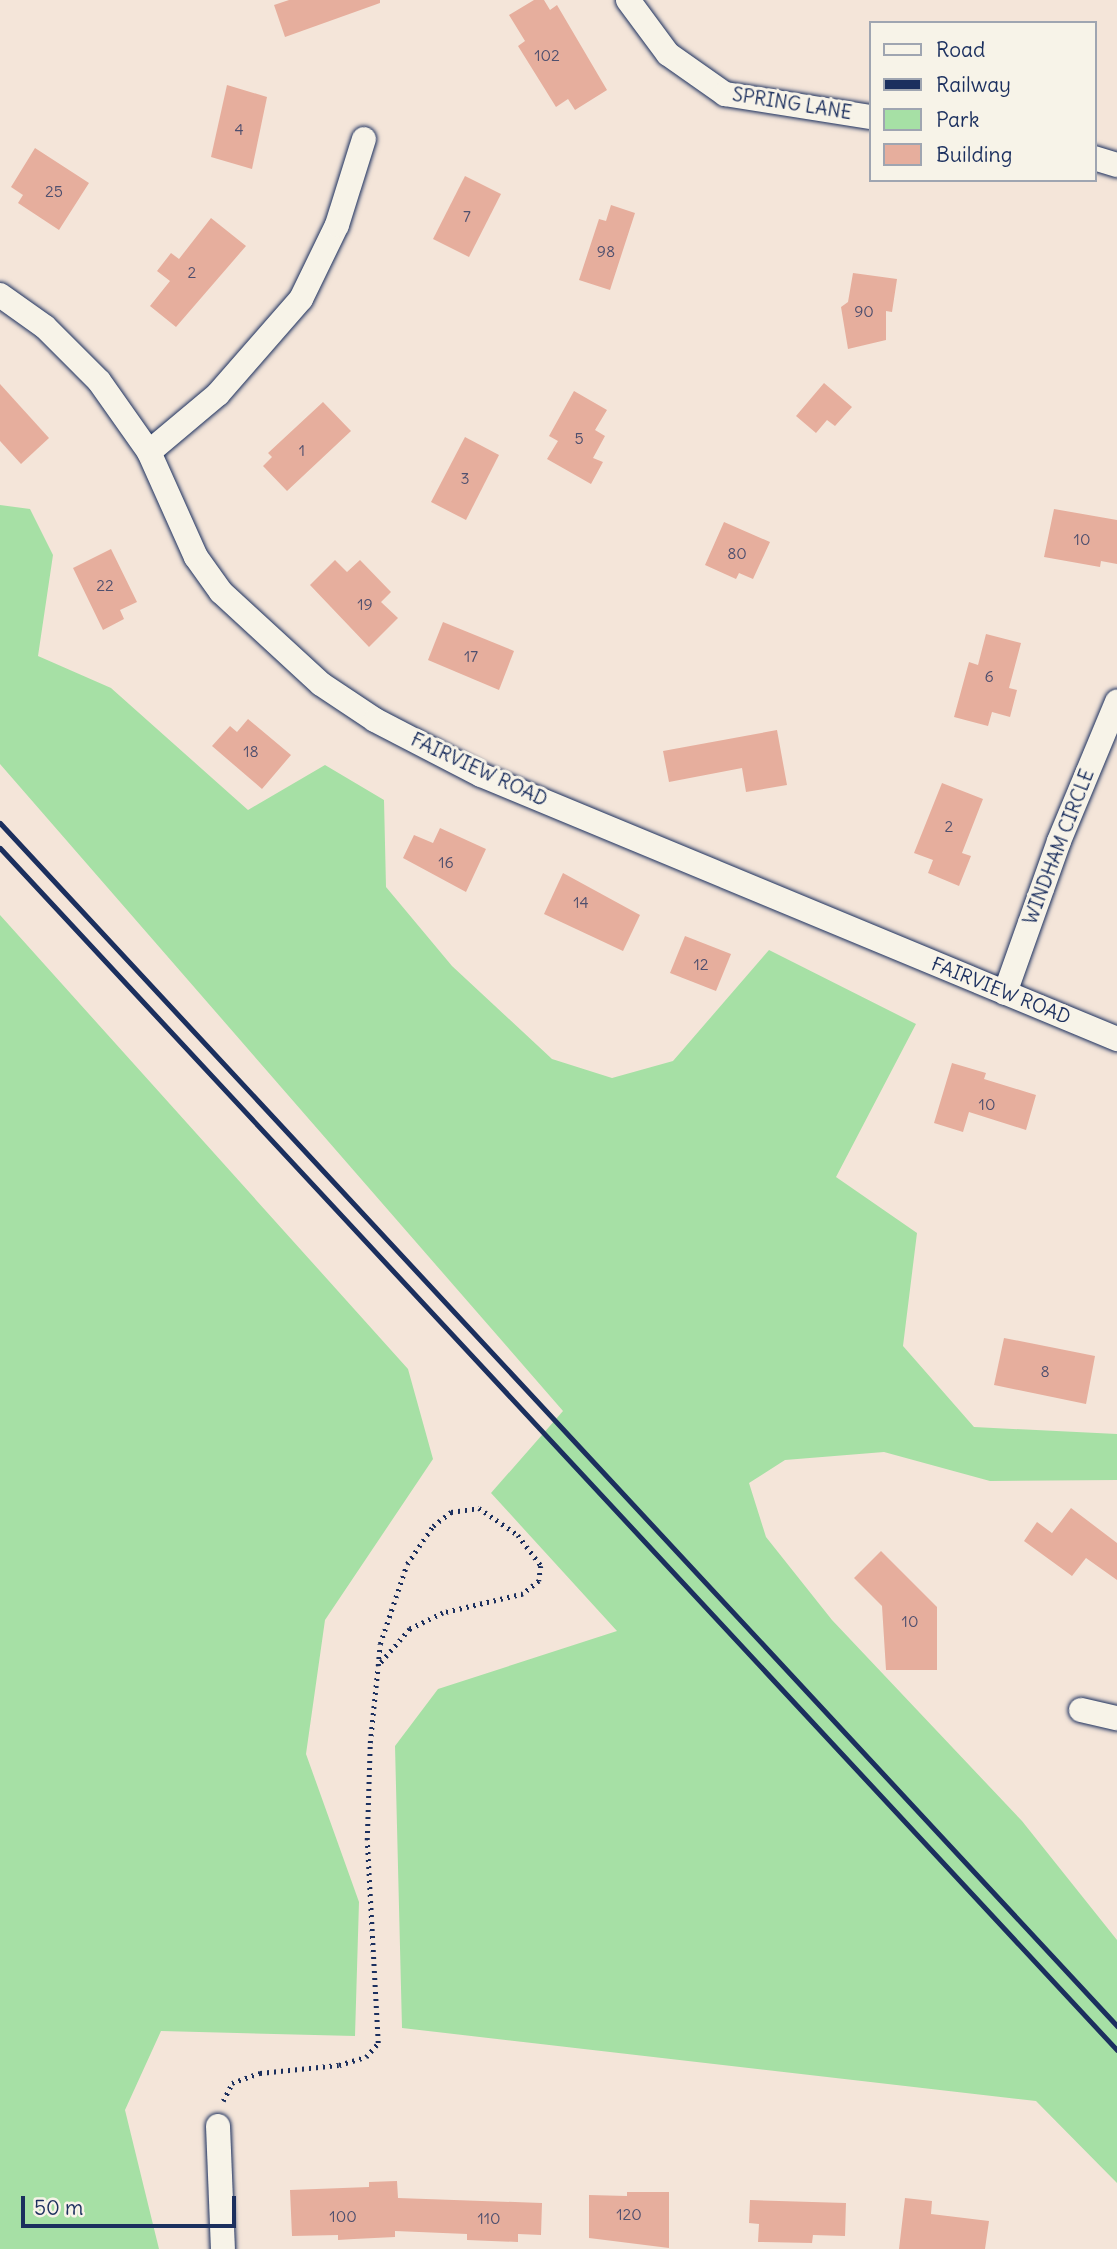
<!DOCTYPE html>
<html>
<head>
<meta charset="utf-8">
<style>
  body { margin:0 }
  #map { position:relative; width:1117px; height:2249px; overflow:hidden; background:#f4e5d9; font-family:Delius,sans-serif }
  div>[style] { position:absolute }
  .green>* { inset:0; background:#a6e0a5 }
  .building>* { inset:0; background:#e6ae9d }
  .path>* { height:4.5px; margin-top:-2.25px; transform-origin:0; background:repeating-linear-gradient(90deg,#1b2f5e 0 2px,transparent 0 7px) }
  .roads { filter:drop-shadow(0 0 2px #1b2f5e) drop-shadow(0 0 2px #1b2f5e) }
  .street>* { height:24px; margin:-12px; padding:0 12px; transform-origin:12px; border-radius:12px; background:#f7f3e8 }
  .rail>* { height:5px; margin:-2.5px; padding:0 2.5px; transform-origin:2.5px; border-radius:2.5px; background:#1b2f5e }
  span { translate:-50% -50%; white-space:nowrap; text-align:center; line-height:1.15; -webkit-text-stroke:6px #f7f3e8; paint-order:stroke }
  .number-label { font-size:16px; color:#4e4f6e }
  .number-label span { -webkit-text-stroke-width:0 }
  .street-label { font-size:19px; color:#1b2f5e }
  .legend { position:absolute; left:869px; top:21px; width:228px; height:161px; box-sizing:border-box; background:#f7f3e8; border:2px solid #9fa5b1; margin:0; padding:9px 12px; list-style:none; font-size:21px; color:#1b2f5e }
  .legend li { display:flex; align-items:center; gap:14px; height:35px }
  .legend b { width:35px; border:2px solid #9fa5b1 }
  .scale { position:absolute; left:21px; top:2196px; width:215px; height:32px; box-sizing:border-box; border:4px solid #1b2f5e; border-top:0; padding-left:9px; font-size:21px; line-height:24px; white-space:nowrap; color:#1b2f5e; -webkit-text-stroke:5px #f7f3e8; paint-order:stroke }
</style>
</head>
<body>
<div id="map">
  <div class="green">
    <div style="clip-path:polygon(0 505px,30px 509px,53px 555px,38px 656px,111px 688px,248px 810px,325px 765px,384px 800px,386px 887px,452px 966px,552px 1059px,612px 1078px,673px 1061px,769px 950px,916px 1024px,836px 1177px,917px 1233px,903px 1346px,974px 1427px,1117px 1434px,1117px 1480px,990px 1481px,884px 1452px,785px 1460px,749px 1483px,766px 1537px,832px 1620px,1022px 1821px,1117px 1940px,1117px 2183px,1036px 2101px,402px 2028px,395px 1746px,438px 1689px,617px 1631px,491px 1493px,563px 1411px,0 764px)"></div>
    <div style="clip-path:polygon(0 915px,408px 1369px,433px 1459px,325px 1620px,306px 1754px,359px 1902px,355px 2036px,161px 2031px,125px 2110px,159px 2249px,0 2249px)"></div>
  </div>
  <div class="building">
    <div style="clip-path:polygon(289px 0,380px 0,380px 3px,285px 37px,274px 5px)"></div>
    <div style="clip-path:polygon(534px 0,544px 0,550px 10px,557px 5px,607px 90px,575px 110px,568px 99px,556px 107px,518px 46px,525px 41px,509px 15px)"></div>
    <div style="clip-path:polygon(227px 85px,267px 97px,252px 169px,211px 157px)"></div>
    <div style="clip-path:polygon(35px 148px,89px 183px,59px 230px,18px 203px,23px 195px,11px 187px)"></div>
    <div style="clip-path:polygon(465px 176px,501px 194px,469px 257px,433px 239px)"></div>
    <div style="clip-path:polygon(611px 205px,635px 213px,610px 290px,579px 280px,599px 219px,606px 221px)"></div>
    <div style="clip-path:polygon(211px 218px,246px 246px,176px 327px,150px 306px,170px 281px,157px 271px,171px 253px,179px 259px)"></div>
    <div style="clip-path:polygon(853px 273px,897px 279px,892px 312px,886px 311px,886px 340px,848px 349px,841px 307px,848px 302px)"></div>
    <div style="clip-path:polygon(824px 383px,852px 407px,835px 426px,827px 420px,816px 433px,796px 416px)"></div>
    <div style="clip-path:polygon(0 384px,49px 438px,21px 464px,0 441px)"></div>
    <div style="clip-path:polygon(574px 391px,607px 410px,595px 430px,605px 436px,593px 458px,603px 462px,591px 484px,547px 459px,558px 441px,549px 436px)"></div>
    <div style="clip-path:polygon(323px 402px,351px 431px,287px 491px,263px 466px,272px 457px,268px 453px)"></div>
    <div style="clip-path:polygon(465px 437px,499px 455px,466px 520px,431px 502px)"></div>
    <div style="clip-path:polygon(1054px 509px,1117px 520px,1117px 564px,1101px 561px,1100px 567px,1044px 557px)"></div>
    <div style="clip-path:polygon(724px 522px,770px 542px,753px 579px,739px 573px,736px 579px,705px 565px)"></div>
    <div style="clip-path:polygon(111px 549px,137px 602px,120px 610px,124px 619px,103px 630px,73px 568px)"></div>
    <div style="clip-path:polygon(335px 560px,347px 572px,360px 560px,391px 592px,381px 602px,398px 618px,369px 647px,310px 585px)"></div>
    <div style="clip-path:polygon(443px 622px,514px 651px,499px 690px,428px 660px)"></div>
    <div style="clip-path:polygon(986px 634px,1021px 643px,1009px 688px,1017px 690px,1010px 717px,992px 712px,988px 726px,954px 717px,969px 662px,978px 665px)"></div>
    <div style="clip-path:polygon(248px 719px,291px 755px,262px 789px,212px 746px,230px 726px,237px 732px)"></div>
    <div style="clip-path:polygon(777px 730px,787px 785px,746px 792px,742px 768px,669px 782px,663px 751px)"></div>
    <div style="clip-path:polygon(942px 783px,983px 799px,962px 853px,971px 856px,959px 886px,928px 873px,933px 860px,914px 853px)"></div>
    <div style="clip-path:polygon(440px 828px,486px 849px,466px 892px,403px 858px,414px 835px,433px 843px)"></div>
    <div style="clip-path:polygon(563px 873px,640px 915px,623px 951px,544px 914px)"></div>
    <div style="clip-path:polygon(685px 936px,731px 954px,716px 991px,670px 973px)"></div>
    <div style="clip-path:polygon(952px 1063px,986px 1073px,984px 1079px,1036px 1095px,1026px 1130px,969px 1112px,963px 1132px,934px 1123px)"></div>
    <div style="clip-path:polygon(1004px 1338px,1095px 1356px,1086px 1404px,994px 1385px)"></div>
    <div style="clip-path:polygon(1071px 1508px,1117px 1543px,1117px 1580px,1086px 1558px,1072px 1576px,1024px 1541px,1037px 1522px,1052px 1533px)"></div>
    <div style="clip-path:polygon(881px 1551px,937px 1607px,937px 1670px,886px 1670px,882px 1606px,854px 1578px)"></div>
    <div style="clip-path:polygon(397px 2181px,398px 2198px,542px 2203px,541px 2235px,518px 2234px,518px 2242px,467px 2240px,467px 2234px,395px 2231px,395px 2237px,354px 2239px,338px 2240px,338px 2235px,292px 2236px,290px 2190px,369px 2187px,369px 2182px)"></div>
    <div style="clip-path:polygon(627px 2192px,669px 2192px,669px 2248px,589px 2238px,589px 2195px,627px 2196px)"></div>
    <div style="clip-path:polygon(905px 2198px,932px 2201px,931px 2214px,989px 2221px,985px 2249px,899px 2249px)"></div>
    <div style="clip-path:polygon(750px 2200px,846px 2203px,845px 2236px,813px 2235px,812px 2243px,758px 2242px,759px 2224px,749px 2223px)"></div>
  </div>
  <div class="path">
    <div style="left:223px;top:2101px;width:20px;rotate:-63deg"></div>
    <div style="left:232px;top:2083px;width:30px;rotate:-20deg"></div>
    <div style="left:260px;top:2073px;width:79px;rotate:-5.8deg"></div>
    <div style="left:339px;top:2065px;width:28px;rotate:-17deg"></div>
    <div style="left:366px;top:2057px;width:18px;rotate:-49deg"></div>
    <div style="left:378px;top:2043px;width:203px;rotate:-93.1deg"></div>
    <div style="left:367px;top:1840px;width:97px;rotate:-88.2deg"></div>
    <div style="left:370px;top:1743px;width:77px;rotate:-84.1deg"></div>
    <div style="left:378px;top:1666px;width:22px;rotate:-85deg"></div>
    <div style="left:380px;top:1644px;width:84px;rotate:-71.4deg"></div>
    <div style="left:407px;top:1564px;width:46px;rotate:-55.6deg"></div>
    <div style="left:433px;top:1526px;width:23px;rotate:-38deg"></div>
    <div style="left:451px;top:1512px;width:28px;rotate:-8deg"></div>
    <div style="left:479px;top:1508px;width:47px;rotate:34.7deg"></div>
    <div style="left:518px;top:1535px;width:39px;rotate:53deg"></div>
    <div style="left:541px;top:1566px;width:15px;rotate:98deg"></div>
    <div style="left:539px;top:1581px;width:21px;rotate:141deg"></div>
    <div style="left:523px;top:1594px;width:82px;rotate:166.6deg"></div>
    <div style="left:443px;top:1613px;width:37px;rotate:154deg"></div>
    <div style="left:410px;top:1629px;width:49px;rotate:130.9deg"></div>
  </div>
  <div class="roads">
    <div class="street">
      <div style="left:628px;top:0;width:67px;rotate:53.5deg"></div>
      <div style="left:668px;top:54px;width:70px;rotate:35.1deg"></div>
      <div style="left:725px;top:94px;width:147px;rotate:9deg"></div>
      <div style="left:1094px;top:158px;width:24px;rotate:17deg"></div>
      <div style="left:0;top:295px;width:55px;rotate:35.4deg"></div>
      <div style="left:45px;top:327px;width:76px;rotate:45deg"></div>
      <div style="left:99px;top:381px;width:87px;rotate:54.8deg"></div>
      <div style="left:149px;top:452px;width:115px;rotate:65.9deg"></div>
      <div style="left:196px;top:557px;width:43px;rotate:54.5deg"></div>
      <div style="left:221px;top:592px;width:136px;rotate:42.6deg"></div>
      <div style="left:321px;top:684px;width:65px;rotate:33.7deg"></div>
      <div style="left:375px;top:720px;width:119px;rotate:27.4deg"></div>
      <div style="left:481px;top:775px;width:689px;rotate:22.54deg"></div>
      <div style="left:149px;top:452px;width:90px;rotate:-40deg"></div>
      <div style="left:218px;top:394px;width:126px;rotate:-48.9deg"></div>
      <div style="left:301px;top:299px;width:82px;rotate:-64.1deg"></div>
      <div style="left:337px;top:225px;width:90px;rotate:-72.6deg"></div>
      <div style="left:1005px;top:993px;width:161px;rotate:-70.4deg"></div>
      <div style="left:1059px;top:841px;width:151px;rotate:-67.4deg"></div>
      <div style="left:1081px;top:1710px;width:37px;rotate:13deg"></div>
      <div style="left:218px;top:2126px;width:123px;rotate:87.7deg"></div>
    </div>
  </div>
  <div class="rail">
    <div style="left:0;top:823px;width:1642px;rotate:47.12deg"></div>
    <div style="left:0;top:848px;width:1641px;rotate:47.1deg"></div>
  </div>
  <div class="number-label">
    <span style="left:547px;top:55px">102</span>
    <span style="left:239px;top:129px">4</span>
    <span style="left:54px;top:191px">25</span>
    <span style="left:467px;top:216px">7</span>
    <span style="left:606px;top:251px">98</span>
    <span style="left:192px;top:272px">2</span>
    <span style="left:864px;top:311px">90</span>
    <span style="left:579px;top:438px">5</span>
    <span style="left:302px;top:450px">1</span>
    <span style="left:465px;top:478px">3</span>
    <span style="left:1082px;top:539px">10</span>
    <span style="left:737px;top:553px">80</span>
    <span style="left:105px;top:585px">22</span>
    <span style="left:365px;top:604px">19</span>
    <span style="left:471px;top:656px">17</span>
    <span style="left:989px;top:676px">6</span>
    <span style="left:251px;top:751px">18</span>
    <span style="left:949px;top:826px">2</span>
    <span style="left:446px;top:862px">16</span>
    <span style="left:581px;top:902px">14</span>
    <span style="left:701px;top:964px">12</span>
    <span style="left:987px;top:1104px">10</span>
    <span style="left:1045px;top:1371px">8</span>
    <span style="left:910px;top:1621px">10</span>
    <span style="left:629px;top:2214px">120</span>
    <span style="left:343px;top:2216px">100</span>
    <span style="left:489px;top:2218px">110</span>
  </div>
  <div class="street-label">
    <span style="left:792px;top:104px;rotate:9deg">SPRING LANE</span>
    <span style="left:479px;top:770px;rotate:25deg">FAIRVIEW ROAD</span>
    <span style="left:1059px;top:847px;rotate:-69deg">WINDHAM CIRCLE</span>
    <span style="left:1001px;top:991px;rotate:22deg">FAIRVIEW ROAD</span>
  </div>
  <ul class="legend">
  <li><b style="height:9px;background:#f7f3e8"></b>Road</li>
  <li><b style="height:9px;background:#1b2f5e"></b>Railway</li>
  <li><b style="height:19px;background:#a6e0a5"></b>Park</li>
  <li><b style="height:19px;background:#e6ae9d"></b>Building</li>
  </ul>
  <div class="scale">50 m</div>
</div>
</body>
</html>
